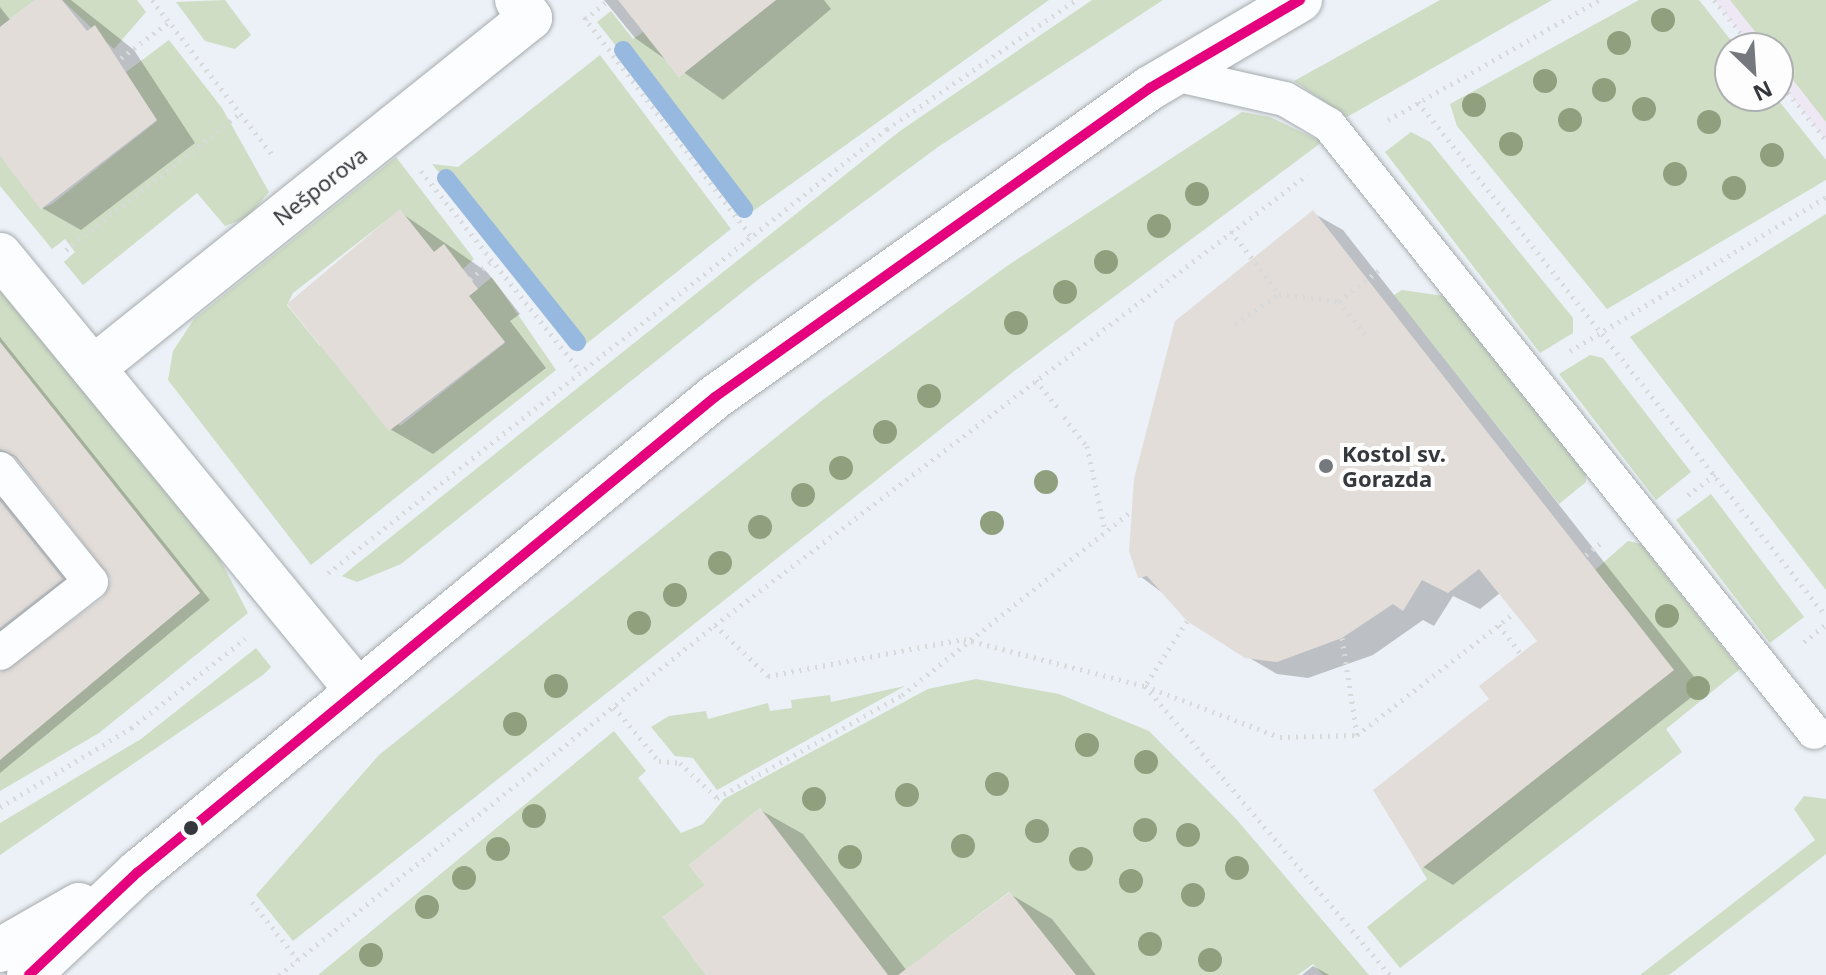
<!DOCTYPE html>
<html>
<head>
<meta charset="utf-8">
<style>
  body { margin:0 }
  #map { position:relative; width:1826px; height:975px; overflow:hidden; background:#ebf1f6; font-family:"Noto Sans",sans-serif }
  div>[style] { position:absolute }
  .medical>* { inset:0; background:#eee8f4 }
  .green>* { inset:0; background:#ceddc4 }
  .shadow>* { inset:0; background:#0003 }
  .stream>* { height:18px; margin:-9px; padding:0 9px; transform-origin:9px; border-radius:9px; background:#98b9df }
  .building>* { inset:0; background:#e3ddd9 }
  .path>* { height:5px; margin-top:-2.5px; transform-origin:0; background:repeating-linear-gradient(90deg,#d8d9db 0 2px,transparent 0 8px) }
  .roads { filter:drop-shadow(0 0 2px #a6abae) drop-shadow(0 0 2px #a6abae) }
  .service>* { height:34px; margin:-17px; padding:0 17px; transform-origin:17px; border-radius:17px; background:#fcfdfe }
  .minor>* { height:44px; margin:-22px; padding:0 22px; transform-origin:22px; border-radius:22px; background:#fcfdfe }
  .tertiary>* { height:44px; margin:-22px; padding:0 22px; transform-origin:22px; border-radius:22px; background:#fcfdfe }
  .bus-1>* { height:10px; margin:-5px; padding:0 5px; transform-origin:5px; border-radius:5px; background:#e5007d }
  .trees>* { width:24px; height:24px; margin:-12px; border-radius:50%; background:#90a07e }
  .dots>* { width:22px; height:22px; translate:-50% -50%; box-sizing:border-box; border:4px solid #fdfdfd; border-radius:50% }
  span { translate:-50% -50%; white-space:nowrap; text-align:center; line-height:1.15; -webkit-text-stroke:8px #fdfdfd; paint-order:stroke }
  .street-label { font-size:22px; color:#35393d }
  .poi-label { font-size:22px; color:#35393d; font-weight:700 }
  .left { translate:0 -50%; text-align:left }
  .north { position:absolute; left:1714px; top:32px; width:80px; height:80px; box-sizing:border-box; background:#fdfdfd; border:2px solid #adafb0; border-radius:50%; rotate:155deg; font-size:22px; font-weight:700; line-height:32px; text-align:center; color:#35393d }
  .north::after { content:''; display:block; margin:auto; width:28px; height:36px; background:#75797e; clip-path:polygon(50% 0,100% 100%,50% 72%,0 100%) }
</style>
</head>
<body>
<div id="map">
  <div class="medical">
    <div style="clip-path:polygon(1714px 0,1826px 0,1826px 140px,1778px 80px,1778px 48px,1753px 48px)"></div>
  </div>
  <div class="green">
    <div style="clip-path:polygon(0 0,35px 0,0 27px)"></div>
    <div style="clip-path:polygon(62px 0,137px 0,146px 12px,114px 49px)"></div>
    <div style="clip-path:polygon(225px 0,251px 35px,235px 49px,205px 41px,176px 2px)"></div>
    <div style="clip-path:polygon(776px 0,1049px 0,749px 214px,597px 22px,611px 11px,633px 39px,643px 32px,679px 77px)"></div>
    <div style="clip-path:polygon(1092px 0,1163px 0,938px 147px,759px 279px,401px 564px,357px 582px,342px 576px,900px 131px)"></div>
    <div style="clip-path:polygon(1440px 0,1552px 0,1347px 117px,1294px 81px)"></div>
    <div style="clip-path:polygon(1639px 0,1699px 0,1737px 48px,1730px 48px,1730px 96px,1775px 96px,1826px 160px,1826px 180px,1607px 309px,1457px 126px,1450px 104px)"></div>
    <div style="clip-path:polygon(1730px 0,1826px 0,1826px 122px,1778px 61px,1778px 48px,1768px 48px)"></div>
    <div style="clip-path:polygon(169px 40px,222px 108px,269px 192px,247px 218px,225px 226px,197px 193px,83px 285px,64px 262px,75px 252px,65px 239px,52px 249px,0 186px,0 140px,8px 166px,41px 209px,52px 204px,157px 121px,122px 75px)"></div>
    <div style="clip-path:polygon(600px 55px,731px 229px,581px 348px,432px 164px,458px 167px)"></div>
    <div style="clip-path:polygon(1242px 112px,1270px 117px,1322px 142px,1013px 372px,293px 941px,256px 895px,379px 755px,824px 399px,1007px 266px)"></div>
    <div style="clip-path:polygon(1411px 132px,1430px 142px,1573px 318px,1573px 333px,1540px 353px,1385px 152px)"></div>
    <div style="clip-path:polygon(396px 157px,474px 259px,463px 269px,434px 252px,400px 210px,293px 293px,287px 305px,320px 346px,329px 339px,400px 426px,505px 343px,469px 296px,492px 277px,556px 370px,311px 565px,168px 380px,173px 351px,194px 319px)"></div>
    <div style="clip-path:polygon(1826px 214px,1826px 590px,1630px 337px)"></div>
    <div style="clip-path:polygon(1402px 290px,1444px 296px,1585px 472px,1586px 482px,1559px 504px,1394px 295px)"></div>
    <div style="clip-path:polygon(0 291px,214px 548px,248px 613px,99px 733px,0 791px,0 758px,200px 593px,0 343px)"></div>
    <div style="clip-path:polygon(1590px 355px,1603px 358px,1691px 472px,1656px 500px,1559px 374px)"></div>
    <div style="clip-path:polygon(1711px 494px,1804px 617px,1770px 643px,1676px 520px)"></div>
    <div style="clip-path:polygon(1628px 541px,1641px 544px,1740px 669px,1666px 729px,1682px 752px,1400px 968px,1367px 927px,1427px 879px,1421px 869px,1673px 670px,1595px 570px)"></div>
    <div style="clip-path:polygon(256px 648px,271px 667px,263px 675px,0 855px,0 823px,141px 739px)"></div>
    <div style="clip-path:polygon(976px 679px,1059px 694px,1149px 731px,1237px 820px,1369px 975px,1323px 975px,1313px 964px,1298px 975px,1076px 975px,1009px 892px,937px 946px,943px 975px,888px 975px,760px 808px,689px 865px,705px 885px,663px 917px,706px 975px,318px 975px,614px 731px,646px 771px,638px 778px,681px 833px,703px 824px,724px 799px,928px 689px)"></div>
    <div style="clip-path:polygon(905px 686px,717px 790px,693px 758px,675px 756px,651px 727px,669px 716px,706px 711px,708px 719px,768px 703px,770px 711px,792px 708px,791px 700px,830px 695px,831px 702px)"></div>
    <div style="clip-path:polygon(1804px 796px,1826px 799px,1826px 854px,1669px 975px,1640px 975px,1815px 840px,1794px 809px)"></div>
  </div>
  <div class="shadow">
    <div style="clip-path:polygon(38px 0,71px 0,134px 50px,195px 143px,81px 230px,42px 208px,0 154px,0 7px,11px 21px)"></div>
    <div style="clip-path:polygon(604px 0,824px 0,831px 9px,723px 100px,635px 38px)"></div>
    <div style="clip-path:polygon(400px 212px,487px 272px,520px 314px,510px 321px,546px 368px,433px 454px,390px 429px,289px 304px)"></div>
    <div style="clip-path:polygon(1313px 213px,1343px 230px,1703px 688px,1453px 885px,1423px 867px,1492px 699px,1539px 642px,1500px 593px,1480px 609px,1453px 596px,1434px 626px,1423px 620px,1373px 655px,1308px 678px,1277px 674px,1246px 656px,1140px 576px)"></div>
    <div style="clip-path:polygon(0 337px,210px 600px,0 773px,0 689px,105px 599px,113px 578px,14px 456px,0 459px)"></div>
    <div style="clip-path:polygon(0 492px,73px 586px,0 634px)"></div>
    <div style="clip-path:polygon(760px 810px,803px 834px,907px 971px,1010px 894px,1052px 919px,1096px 975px,709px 975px,708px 886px)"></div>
    <div style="clip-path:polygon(1313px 966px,1329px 975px,1302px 975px)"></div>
  </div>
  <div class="stream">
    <div style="left:623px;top:50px;width:200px;rotate:52.7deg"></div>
    <div style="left:446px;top:178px;width:210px;rotate:51.4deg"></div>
  </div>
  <div class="building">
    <div style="clip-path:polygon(35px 0,62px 0,87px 31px,95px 25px,157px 120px,41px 209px,0 156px,0 27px)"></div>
    <div style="clip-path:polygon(618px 0,776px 0,679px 77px)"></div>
    <div style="clip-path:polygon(400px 209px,434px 252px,444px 244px,478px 289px,469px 296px,505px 342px,389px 431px,287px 304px)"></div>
    <div style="clip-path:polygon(1313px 210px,1674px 670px,1421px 869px,1373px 790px,1489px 699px,1479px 686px,1537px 641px,1479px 569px,1448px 593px,1422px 580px,1403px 611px,1393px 604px,1342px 638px,1277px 662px,1245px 658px,1187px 621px,1147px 576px,1138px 578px,1129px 551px,1134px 479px,1175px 321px)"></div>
    <div style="clip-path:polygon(0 342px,200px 593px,0 760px,0 673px,103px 598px,111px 580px,16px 456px,0 449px)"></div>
    <div style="clip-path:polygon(0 501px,63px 579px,0 628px)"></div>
    <div style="clip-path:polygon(760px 808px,888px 975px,706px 975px,663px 917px,705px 885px,689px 865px)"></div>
    <div style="clip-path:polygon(1010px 892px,1076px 975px,898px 975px)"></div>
  </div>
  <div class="path">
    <div style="left:152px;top:0;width:195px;rotate:52.1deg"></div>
    <div style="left:1714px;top:0;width:62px;rotate:50.9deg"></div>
    <div style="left:584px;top:17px;width:274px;rotate:52.7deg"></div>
    <div style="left:585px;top:19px;width:26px;rotate:-39deg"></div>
    <div style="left:121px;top:58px;width:60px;rotate:-36.9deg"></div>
    <div style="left:1778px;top:80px;width:77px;rotate:51.3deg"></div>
    <div style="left:1418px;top:102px;width:656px;rotate:51.56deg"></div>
    <div style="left:1388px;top:120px;width:243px;rotate:-29.6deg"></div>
    <div style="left:421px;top:171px;width:256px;rotate:51.5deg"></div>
    <div style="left:1231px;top:231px;width:79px;rotate:52.7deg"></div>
    <div style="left:66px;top:250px;width:222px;rotate:-38.1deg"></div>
    <div style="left:470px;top:279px;width:28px;rotate:-39deg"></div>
    <div style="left:1339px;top:301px;width:56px;rotate:-37.7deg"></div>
    <div style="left:1235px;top:324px;width:53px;rotate:-34.3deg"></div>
    <div style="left:1279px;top:294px;width:60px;rotate:6.7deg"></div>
    <div style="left:1339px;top:301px;width:45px;rotate:51.3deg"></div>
    <div style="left:1570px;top:351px;width:299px;rotate:-31deg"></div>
    <div style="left:1036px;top:380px;width:39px;rotate:52deg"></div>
    <div style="left:1064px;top:417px;width:37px;rotate:52deg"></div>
    <div style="left:1087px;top:446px;width:87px;rotate:78deg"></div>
    <div style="left:1688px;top:495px;width:34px;rotate:-37deg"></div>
    <div style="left:1586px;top:555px;width:19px;rotate:-39deg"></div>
    <div style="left:328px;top:573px;width:714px;rotate:-38.46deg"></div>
    <div style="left:887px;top:129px;width:229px;rotate:-34.3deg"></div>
    <div style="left:1187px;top:621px;width:77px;rotate:122.9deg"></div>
    <div style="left:1145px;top:686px;width:379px;rotate:49.7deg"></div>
    <div style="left:715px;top:625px;width:74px;rotate:43.9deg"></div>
    <div style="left:768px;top:676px;width:199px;rotate:-10.7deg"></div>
    <div style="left:964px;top:639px;width:187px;rotate:14.6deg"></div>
    <div style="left:1145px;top:686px;width:144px;rotate:20.7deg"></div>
    <div style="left:1280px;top:737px;width:77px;rotate:-1.5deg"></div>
    <div style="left:1357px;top:735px;width:199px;rotate:-37.8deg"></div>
    <div style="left:1499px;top:625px;width:36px;rotate:53deg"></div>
    <div style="left:1342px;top:638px;width:98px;rotate:81.2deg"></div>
    <div style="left:1804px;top:642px;width:28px;rotate:-39deg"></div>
    <div style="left:614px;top:707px;width:70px;rotate:50.2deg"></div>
    <div style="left:659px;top:761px;width:21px;rotate:5deg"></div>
    <div style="left:680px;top:763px;width:51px;rotate:43.4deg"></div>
    <div style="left:717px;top:798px;width:212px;rotate:-29.1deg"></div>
    <div style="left:902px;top:695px;width:295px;rotate:-38.7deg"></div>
    <div style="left:0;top:807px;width:153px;rotate:-31.1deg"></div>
    <div style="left:131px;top:728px;width:145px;rotate:-38deg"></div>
    <div style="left:252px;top:902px;width:74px;rotate:51.6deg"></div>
    <div style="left:279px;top:975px;width:559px;rotate:-38.76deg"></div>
    <div style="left:715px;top:625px;width:744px;rotate:-37.24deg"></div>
  </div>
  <div class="roads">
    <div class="service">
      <div style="left:1174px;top:74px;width:114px;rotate:12.7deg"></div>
      <div style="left:1285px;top:99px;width:51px;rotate:30.6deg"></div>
      <div style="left:1329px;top:125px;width:777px;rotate:51.37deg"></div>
      <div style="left:0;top:469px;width:145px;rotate:51.2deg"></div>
      <div style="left:91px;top:582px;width:115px;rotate:142deg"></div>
    </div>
    <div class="minor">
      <div style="left:0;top:255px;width:563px;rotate:50.62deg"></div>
      <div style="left:93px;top:368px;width:560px;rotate:-38.69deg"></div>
      <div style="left:530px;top:18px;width:22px;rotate:-126deg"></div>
    </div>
    <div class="tertiary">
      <div style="left:0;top:950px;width:91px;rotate:-29.7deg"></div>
      <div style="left:29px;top:975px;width:149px;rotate:-43.4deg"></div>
      <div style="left:137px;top:873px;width:749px;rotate:-39.47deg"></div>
      <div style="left:715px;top:397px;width:534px;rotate:-35.39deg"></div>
      <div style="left:1150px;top:88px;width:174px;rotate:-30.4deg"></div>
    </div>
  </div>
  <div class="bus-1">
    <div style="left:29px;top:975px;width:149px;rotate:-43.4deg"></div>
    <div style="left:137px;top:873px;width:749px;rotate:-39.47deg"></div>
    <div style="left:715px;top:397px;width:534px;rotate:-35.39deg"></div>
    <div style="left:1150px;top:88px;width:174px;rotate:-30.4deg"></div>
  </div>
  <div class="trees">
    <div style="left:1663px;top:20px"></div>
    <div style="left:1619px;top:43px"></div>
    <div style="left:1545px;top:81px"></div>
    <div style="left:1604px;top:90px"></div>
    <div style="left:1474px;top:105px"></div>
    <div style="left:1644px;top:109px"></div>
    <div style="left:1570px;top:120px"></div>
    <div style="left:1709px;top:122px"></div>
    <div style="left:1511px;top:144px"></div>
    <div style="left:1772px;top:155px"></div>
    <div style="left:1675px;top:174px"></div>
    <div style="left:1734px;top:188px"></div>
    <div style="left:1197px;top:194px"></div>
    <div style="left:1159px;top:226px"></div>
    <div style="left:1106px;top:262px"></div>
    <div style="left:1065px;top:292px"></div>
    <div style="left:1016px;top:323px"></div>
    <div style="left:929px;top:396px"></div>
    <div style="left:885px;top:432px"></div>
    <div style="left:841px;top:468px"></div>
    <div style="left:1046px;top:482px"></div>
    <div style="left:803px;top:495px"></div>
    <div style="left:992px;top:523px"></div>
    <div style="left:760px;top:527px"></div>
    <div style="left:720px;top:563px"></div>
    <div style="left:675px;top:595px"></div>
    <div style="left:1667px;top:616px"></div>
    <div style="left:639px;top:623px"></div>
    <div style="left:556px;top:686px"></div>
    <div style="left:1698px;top:688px"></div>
    <div style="left:515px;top:724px"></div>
    <div style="left:1087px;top:745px"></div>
    <div style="left:1146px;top:762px"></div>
    <div style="left:997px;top:784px"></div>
    <div style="left:907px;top:795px"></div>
    <div style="left:814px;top:799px"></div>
    <div style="left:534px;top:816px"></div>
    <div style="left:1145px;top:830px"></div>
    <div style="left:1037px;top:831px"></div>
    <div style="left:1188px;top:835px"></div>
    <div style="left:963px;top:846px"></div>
    <div style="left:498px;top:849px"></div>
    <div style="left:850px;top:857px"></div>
    <div style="left:1081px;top:859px"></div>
    <div style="left:1237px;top:868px"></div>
    <div style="left:464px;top:878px"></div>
    <div style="left:1131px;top:881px"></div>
    <div style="left:1193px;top:895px"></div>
    <div style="left:427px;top:907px"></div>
    <div style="left:1150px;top:944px"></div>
    <div style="left:371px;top:955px"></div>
    <div style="left:1210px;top:960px"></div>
  </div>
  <div class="dots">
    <div style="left:1326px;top:466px;background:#75797e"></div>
    <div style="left:191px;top:828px;background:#35393d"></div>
  </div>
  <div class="street-label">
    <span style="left:320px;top:186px;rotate:-38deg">Nešporova</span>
  </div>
  <div class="poi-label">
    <span class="left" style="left:1342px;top:466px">Kostol sv.<br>Gorazda</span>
  </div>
  <div class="north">N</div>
</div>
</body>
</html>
